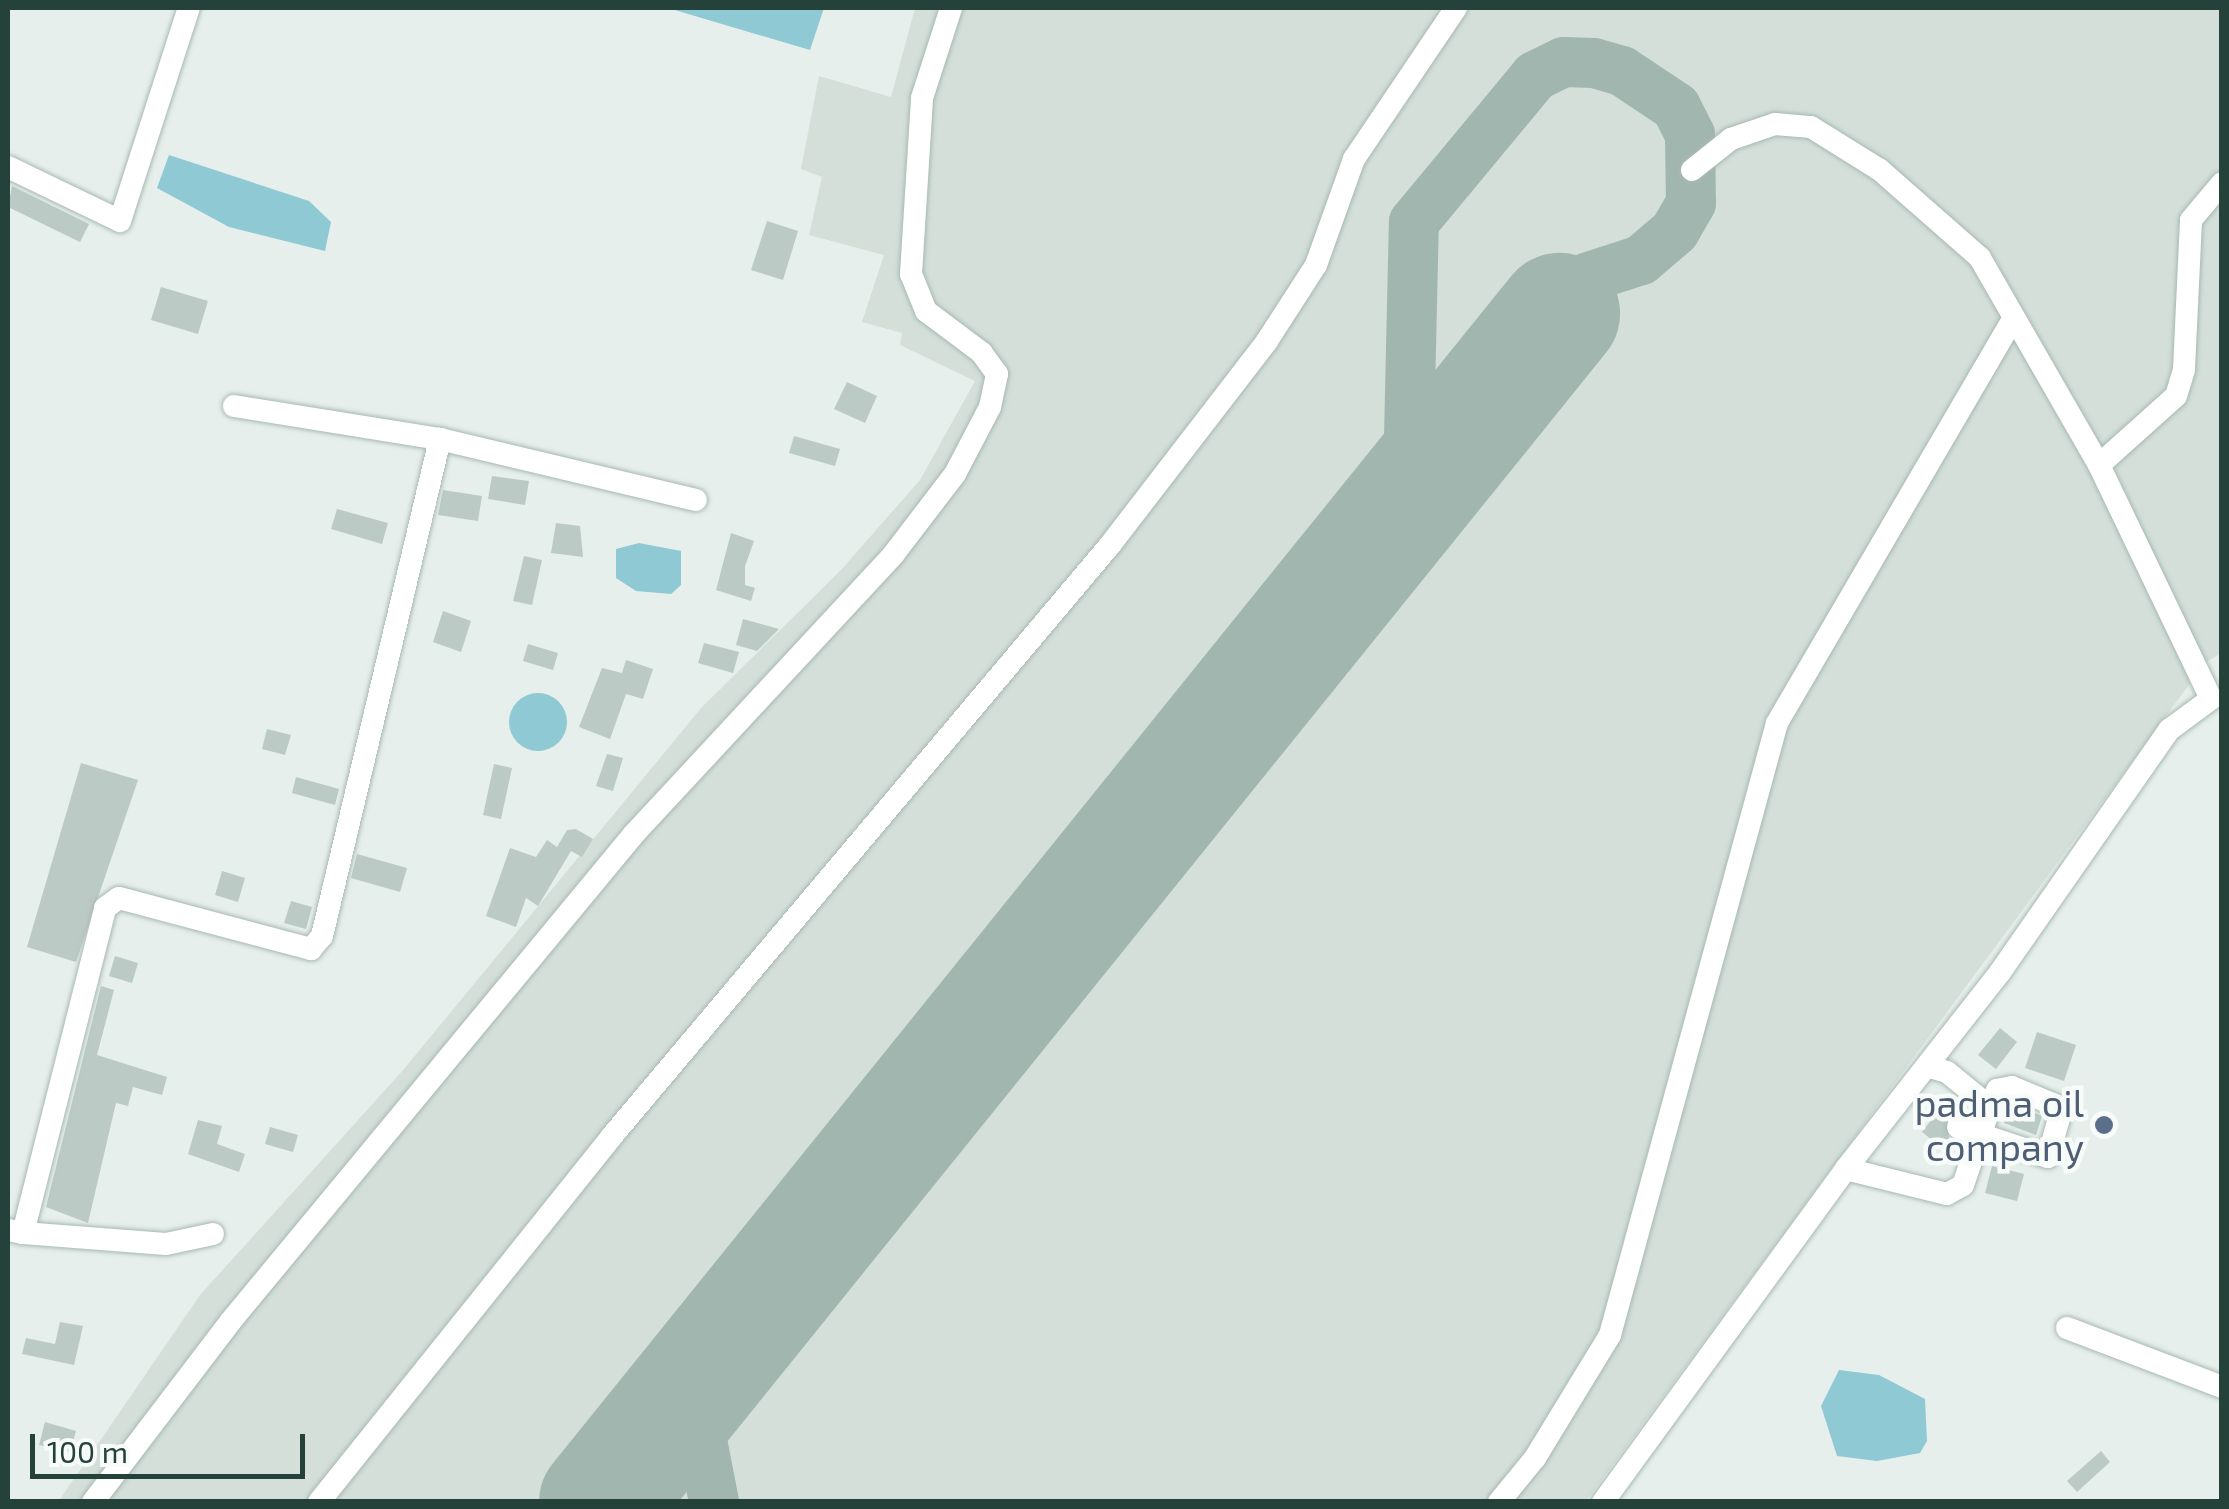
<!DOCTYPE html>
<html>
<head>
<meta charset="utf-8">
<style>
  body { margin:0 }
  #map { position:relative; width:2229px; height:1509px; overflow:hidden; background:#e6efeb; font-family:"Exo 2",sans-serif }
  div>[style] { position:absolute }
  .built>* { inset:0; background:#d4dfda }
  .water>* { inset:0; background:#8ec9d4 }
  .round { border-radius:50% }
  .taxiway>* { height:50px; margin:-25px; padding:0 25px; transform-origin:25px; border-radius:25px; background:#a2b6b0 }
  .runway>* { height:122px; margin:-61px; padding:0 61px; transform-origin:61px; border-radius:61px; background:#a2b6b0 }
  .building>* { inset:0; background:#bbcac4 }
  .roads { filter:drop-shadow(0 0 2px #a8b8b2) drop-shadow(0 0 2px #a8b8b2) }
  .minor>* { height:22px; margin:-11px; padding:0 11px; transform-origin:11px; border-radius:11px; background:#fff }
  .dots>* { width:28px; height:28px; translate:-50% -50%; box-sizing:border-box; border:5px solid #f7fbf9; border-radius:50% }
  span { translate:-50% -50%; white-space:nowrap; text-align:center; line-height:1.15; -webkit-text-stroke:9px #f7fbf9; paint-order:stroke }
  .service-label { font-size:38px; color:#4e5e75 }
  .right { translate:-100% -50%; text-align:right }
  .frame { position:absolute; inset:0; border:10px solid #24423a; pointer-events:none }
  .scale { position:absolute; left:30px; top:1434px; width:275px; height:45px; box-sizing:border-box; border:5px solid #24423a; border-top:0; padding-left:12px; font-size:30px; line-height:35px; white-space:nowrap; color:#24423a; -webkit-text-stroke:8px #f7fbf9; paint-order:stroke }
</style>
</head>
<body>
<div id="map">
  <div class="built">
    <div style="clip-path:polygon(915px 8px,2221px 8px,2221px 653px,2205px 663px,1586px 1501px,58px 1502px,200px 1295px,404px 1069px,702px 707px,841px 570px,920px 480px,975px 381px,900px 345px,902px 333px,862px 322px,884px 255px,809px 235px,822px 177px,801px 169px,819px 76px,891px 97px)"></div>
  </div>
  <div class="water">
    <div style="clip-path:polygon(668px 8px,824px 8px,810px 50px)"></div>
    <div style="clip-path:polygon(169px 155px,309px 201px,331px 222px,325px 251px,229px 227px,157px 188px)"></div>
    <div style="clip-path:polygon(639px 543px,681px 551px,681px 585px,671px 594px,636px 591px,616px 578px,616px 549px)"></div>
    <div class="round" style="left:509px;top:693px;width:58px;height:58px"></div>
    <div style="clip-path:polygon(1839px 1370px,1879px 1375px,1925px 1399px,1927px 1441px,1920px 1453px,1877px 1461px,1837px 1456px,1821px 1406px)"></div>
  </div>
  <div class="taxiway">
    <div style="left:1400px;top:511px;width:31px;rotate:-75deg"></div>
    <div style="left:1408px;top:481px;width:259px;rotate:-88.7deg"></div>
    <div style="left:1414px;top:222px;width:190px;rotate:-50.3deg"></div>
    <div style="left:1535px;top:76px;width:32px;rotate:-26deg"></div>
    <div style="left:1564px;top:62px;width:30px;rotate:2deg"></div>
    <div style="left:1594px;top:63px;width:29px;rotate:16deg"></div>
    <div style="left:1622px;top:71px;width:65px;rotate:33.7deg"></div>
    <div style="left:1676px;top:107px;width:31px;rotate:63deg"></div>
    <div style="left:1690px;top:135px;width:68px;rotate:89.2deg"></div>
    <div style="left:1691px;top:203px;width:32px;rotate:120deg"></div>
    <div style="left:1675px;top:231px;width:45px;rotate:139.5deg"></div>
    <div style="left:1641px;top:260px;width:55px;rotate:161.9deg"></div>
    <div style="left:1589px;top:277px;width:48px;rotate:129deg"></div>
    <div style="left:714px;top:1502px;width:73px;rotate:-101deg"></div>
    <div style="left:700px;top:1430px;width:61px;rotate:-76.7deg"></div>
    <div style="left:714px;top:1371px;width:38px;rotate:-61deg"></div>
  </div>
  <div class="runway">
    <div style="left:600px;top:1502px;width:1527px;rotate:-51.09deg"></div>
  </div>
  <div class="building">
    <div style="clip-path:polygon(12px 186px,89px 224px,80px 242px,8px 207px)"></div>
    <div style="clip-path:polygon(767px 221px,798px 231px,783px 280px,751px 270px)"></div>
    <div style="clip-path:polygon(161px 287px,208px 301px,198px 334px,151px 320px)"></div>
    <div style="clip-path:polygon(847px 382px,877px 396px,865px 423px,834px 409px)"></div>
    <div style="clip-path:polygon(794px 436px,840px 449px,835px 466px,789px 453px)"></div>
    <div style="clip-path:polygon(492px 476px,529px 481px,525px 505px,488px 499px)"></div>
    <div style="clip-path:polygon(443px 490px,482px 496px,478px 521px,438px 515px)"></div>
    <div style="clip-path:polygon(337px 509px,388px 523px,382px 544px,331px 529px)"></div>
    <div style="clip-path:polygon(556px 523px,580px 526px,583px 557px,551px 553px)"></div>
    <div style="clip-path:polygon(731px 533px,754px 541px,745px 566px,745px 585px,755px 588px,751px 601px,716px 590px)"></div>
    <div style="clip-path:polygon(524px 556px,542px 560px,532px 605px,513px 601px)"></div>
    <div style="clip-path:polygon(443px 611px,471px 621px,461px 652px,433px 642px)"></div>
    <div style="clip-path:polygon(743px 619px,779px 629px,757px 651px,736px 645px)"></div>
    <div style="clip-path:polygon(704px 643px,739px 652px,733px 673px,698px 663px)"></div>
    <div style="clip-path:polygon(528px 644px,558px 653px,553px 670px,523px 661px)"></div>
    <div style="clip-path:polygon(626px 660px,653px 669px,643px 699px,626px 694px,610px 739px,579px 727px,602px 668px,622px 673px)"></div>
    <div style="clip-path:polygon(267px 729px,291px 735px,285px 755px,262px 749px)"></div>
    <div style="clip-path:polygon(607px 754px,623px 758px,613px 791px,596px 786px)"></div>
    <div style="clip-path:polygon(81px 763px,138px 780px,76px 962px,27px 947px)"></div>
    <div style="clip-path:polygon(494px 764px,512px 768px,501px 819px,483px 815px)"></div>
    <div style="clip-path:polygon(296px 777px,339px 789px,335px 805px,292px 793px)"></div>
    <div style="clip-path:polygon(576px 829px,593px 839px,582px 857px,571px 851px,538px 906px,526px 898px,516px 927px,486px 916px,510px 848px,536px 857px,547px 840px,557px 847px,567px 830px)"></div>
    <div style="clip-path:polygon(357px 854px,407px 868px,400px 892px,351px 878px)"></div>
    <div style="clip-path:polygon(222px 871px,245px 878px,238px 902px,215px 895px)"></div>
    <div style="clip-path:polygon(291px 901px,312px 907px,306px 929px,284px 923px)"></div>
    <div style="clip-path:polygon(115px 956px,138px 963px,132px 983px,109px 976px)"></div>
    <div style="clip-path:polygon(101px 986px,114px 990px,97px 1055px,167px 1077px,162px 1095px,133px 1087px,128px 1106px,116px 1103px,88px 1223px,46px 1207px)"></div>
    <div style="clip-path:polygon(2000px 1028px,2017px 1042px,1996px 1069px,1978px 1055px)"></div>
    <div style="clip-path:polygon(2037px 1032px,2076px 1045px,2064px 1081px,2025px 1068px)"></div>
    <div style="clip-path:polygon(2012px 1103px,2042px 1116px,2036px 1135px,2004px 1123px)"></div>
    <div style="clip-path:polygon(1938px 1111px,1947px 1118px,1949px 1139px,1942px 1148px,1922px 1132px)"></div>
    <div style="clip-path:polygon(198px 1120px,222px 1126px,217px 1144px,245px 1154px,239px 1172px,188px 1154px)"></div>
    <div style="clip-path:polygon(270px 1127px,298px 1135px,293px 1152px,265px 1144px)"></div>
    <div style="clip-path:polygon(1992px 1166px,2024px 1174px,2017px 1201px,1985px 1193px)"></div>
    <div style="clip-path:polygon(60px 1322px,83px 1326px,74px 1365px,22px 1354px,26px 1338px,55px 1344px)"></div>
    <div style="clip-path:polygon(45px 1422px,76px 1431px,70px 1452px,39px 1445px)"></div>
    <div style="clip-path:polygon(2101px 1451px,2110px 1462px,2077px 1492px,2067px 1481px)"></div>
  </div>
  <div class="roads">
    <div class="minor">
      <div style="left:8px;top:167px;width:124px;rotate:25.7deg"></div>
      <div style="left:120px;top:221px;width:224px;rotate:-72.1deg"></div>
      <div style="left:1692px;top:170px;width:50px;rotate:-38.5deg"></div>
      <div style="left:1731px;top:139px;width:46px;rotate:-18.8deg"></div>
      <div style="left:1775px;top:124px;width:36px;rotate:5deg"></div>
      <div style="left:1811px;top:127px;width:81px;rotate:31.9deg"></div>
      <div style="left:1880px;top:170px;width:133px;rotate:41.3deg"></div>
      <div style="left:1980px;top:258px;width:239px;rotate:60.1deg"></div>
      <div style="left:2099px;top:465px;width:259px;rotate:64.4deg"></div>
      <div style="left:2211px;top:699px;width:52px;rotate:143.6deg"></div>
      <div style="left:2169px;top:730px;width:294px;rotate:124.9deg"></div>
      <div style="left:2001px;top:971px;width:251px;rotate:128.1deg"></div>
      <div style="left:234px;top:406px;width:209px;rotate:9.1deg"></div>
      <div style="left:440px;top:439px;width:263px;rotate:13.4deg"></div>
      <div style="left:2099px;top:465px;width:103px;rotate:-41.9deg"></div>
      <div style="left:2176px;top:396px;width:28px;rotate:-73deg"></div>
      <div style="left:2184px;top:369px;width:149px;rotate:-87.3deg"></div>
      <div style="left:2191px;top:220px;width:48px;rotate:-50deg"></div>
      <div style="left:1958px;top:1127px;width:95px;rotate:18.4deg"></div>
      <div style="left:2048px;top:1157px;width:51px;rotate:-74.1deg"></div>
      <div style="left:2062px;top:1108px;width:54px;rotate:-157.2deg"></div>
      <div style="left:2012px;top:1087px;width:15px;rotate:169deg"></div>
      <div style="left:1997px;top:1090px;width:18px;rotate:112deg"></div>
      <div style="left:8px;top:1230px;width:15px;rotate:11deg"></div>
      <div style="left:23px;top:1233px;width:335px;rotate:-75.8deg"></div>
      <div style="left:105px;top:908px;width:17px;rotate:-36deg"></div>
      <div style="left:119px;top:898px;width:199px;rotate:14.9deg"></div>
      <div style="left:311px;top:949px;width:17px;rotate:-50deg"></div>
      <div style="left:322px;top:936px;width:511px;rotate:-76.64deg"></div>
      <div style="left:23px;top:1233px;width:143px;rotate:4.4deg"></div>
      <div style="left:166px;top:1244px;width:48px;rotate:-12deg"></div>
      <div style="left:2067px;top:1328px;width:166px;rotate:20.8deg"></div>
      <div style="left:93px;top:1502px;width:226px;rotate:-52.7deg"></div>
      <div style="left:230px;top:1322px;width:634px;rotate:-50.38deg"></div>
      <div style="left:634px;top:834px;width:381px;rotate:-47.1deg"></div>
      <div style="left:893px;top:555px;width:102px;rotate:-52.6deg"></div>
      <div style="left:955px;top:474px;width:76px;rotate:-62.4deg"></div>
      <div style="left:990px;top:407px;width:34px;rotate:-78deg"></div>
      <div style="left:997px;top:374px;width:26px;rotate:-126deg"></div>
      <div style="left:982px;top:353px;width:70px;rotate:-143.1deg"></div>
      <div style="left:926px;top:311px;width:40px;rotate:-112deg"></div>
      <div style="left:911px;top:274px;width:176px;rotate:-86.4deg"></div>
      <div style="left:922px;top:98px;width:95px;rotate:-72.1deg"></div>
      <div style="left:319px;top:1502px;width:469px;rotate:-51.3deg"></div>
      <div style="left:612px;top:1136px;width:773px;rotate:-49.88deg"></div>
      <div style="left:1110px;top:545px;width:257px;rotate:-52.4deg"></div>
      <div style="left:1267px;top:341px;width:90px;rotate:-57.2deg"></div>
      <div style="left:1316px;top:265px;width:113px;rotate:-70.3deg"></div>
      <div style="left:1354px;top:159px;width:182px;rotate:-56deg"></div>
      <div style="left:1499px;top:1502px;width:57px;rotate:-50.7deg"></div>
      <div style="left:1535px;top:1458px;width:144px;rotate:-58.6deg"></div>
      <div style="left:1610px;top:1335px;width:634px;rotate:-74.74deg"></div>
      <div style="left:1777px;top:723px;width:469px;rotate:-59.7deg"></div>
      <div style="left:1603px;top:1502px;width:412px;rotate:-53.9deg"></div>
      <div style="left:1846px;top:1169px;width:104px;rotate:13.9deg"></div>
      <div style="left:1947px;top:1194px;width:18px;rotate:-29deg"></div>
      <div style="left:1963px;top:1185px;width:83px;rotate:-70.9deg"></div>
      <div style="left:1990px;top:1107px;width:55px;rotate:-140.9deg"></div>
      <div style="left:1947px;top:1072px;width:21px;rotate:-163deg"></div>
    </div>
  </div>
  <div class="dots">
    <div style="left:2104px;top:1125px;background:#5c6f8a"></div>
  </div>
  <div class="service-label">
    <span class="right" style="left:2084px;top:1125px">padma oil<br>company</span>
  </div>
  <div class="frame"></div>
  <div class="scale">100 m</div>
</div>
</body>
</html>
